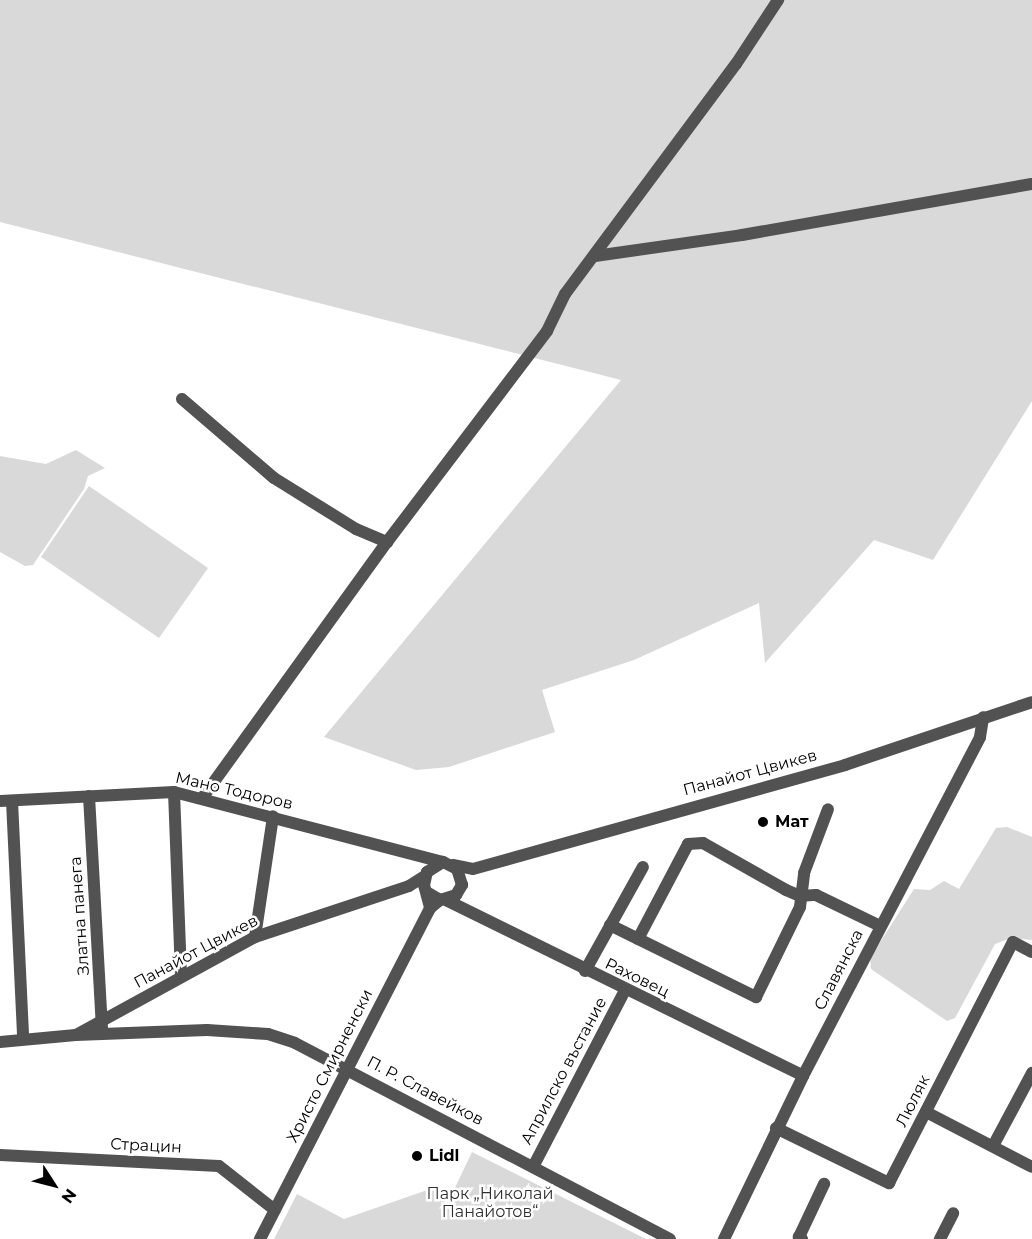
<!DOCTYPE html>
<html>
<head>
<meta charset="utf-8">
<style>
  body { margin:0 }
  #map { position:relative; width:1032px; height:1239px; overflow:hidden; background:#fff; font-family:Montserrat,sans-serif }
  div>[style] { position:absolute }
  .green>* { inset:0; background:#d9d9d9 }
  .minor>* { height:12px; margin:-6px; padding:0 6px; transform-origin:6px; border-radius:6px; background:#525252 }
  .dots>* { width:16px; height:16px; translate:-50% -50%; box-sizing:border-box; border:3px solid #fff; border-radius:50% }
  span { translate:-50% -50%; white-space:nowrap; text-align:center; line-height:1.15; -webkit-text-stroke:5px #fff; paint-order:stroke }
  .street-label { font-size:16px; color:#000 }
  .poi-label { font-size:16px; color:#000; font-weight:700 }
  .left { translate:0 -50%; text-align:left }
  .park-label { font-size:16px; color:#303030 }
  .north { position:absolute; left:24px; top:1155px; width:60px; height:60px; -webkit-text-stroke:4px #fff; paint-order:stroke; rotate:126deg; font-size:16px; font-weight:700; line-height:24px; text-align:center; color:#000 }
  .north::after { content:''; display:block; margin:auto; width:21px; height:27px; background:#000; clip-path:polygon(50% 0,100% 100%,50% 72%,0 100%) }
</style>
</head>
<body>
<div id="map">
  <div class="green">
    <div style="clip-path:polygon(0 0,1032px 0,1032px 401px,933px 560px,874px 540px,765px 663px,759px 603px,634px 660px,542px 690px,555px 732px,449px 767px,416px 770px,324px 737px,621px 380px,0 222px)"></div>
    <div style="clip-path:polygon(76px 450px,105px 468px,88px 476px,84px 489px,33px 565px,25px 566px,0 552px,0 456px,46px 464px)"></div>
    <div style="clip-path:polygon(89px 486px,208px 568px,159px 638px,41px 557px)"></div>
    <div style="clip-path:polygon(1007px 827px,1032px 837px,1032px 940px,1011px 938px,995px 944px,955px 1018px,947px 1021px,871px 969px,870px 958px,914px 889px,930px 890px,944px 881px,959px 889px,996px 828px)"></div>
    <div style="clip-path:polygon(472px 1152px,646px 1239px,274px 1239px,297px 1194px,344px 1219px,433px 1188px,451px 1196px)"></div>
  </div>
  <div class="minor">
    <div style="left:595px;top:256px;width:148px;rotate:-8.1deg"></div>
    <div style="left:742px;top:235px;width:294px;rotate:-10deg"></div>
    <div style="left:182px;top:399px;width:121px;rotate:40.7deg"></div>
    <div style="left:274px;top:478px;width:97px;rotate:31.9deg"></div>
    <div style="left:356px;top:529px;width:34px;rotate:23deg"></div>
    <div style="left:174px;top:792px;width:183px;rotate:87.8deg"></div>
    <div style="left:89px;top:796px;width:232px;rotate:86.8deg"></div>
    <div style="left:203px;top:797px;width:314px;rotate:-54.2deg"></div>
    <div style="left:387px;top:542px;width:265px;rotate:-52.8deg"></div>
    <div style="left:547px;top:331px;width:41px;rotate:-64.1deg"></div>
    <div style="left:565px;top:294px;width:287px;rotate:-53.4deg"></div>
    <div style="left:736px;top:64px;width:77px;rotate:-56.7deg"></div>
    <div style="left:0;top:801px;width:174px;rotate:-3deg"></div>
    <div style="left:174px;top:792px;width:278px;rotate:14.6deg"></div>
    <div style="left:12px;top:801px;width:237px;rotate:87.3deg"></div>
    <div style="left:453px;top:865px;width:20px;rotate:11deg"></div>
    <div style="left:473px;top:869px;width:386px;rotate:-15.6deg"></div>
    <div style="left:845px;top:765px;width:197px;rotate:-18.6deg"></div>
    <div style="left:428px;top:893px;width:14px;rotate:30deg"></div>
    <div style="left:440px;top:900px;width:17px;rotate:-17deg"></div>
    <div style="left:456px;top:895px;width:12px;rotate:-59deg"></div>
    <div style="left:462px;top:885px;width:17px;rotate:-107deg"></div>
    <div style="left:457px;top:869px;width:16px;rotate:-153deg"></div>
    <div style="left:443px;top:862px;width:19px;rotate:148deg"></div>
    <div style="left:427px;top:872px;width:13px;rotate:103deg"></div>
    <div style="left:424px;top:885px;width:24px;rotate:75deg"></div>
    <div style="left:446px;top:900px;width:398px;rotate:26.2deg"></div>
    <div style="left:610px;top:925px;width:163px;rotate:26.3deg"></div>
    <div style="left:756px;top:997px;width:100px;rotate:-63.9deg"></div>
    <div style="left:800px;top:907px;width:34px;rotate:-83deg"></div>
    <div style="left:804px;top:873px;width:68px;rotate:-69.4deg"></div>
    <div style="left:255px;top:937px;width:122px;rotate:-81.5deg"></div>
    <div style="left:638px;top:939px;width:107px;rotate:-62.2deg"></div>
    <div style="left:688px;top:844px;width:15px;rotate:-4deg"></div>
    <div style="left:703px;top:843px;width:95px;rotate:29.5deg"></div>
    <div style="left:786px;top:890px;width:15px;rotate:23deg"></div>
    <div style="left:800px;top:896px;width:16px;rotate:-4deg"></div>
    <div style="left:816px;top:895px;width:71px;rotate:25.8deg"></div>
    <div style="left:585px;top:971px;width:119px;rotate:-60.9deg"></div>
    <div style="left:76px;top:1035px;width:131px;rotate:-2.2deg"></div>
    <div style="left:207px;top:1030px;width:61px;rotate:3.8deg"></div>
    <div style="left:268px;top:1034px;width:28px;rotate:18deg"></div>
    <div style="left:295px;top:1043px;width:423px;rotate:27.6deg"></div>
    <div style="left:0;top:1042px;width:76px;rotate:-5.3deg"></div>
    <div style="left:76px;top:1035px;width:204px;rotate:-28.7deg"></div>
    <div style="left:255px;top:937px;width:162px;rotate:-18.3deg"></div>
    <div style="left:409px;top:886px;width:19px;rotate:-32deg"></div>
    <div style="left:926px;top:1112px;width:119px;rotate:27.4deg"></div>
    <div style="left:776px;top:1128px;width:126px;rotate:26deg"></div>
    <div style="left:889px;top:1183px;width:271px;rotate:-62.8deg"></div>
    <div style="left:1013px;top:942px;width:21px;rotate:28deg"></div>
    <div style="left:993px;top:1146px;width:83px;rotate:-61.9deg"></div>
    <div style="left:0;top:1155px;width:219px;rotate:2.9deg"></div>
    <div style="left:219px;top:1166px;width:71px;rotate:38.2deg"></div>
    <div style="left:533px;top:1167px;width:199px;rotate:-62.5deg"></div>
    <div style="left:260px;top:1239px;width:372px;rotate:-62.8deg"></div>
    <div style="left:430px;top:908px;width:13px;rotate:-39deg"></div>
    <div style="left:724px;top:1239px;width:181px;rotate:-64.1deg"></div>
    <div style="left:803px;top:1076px;width:382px;rotate:-62.4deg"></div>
    <div style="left:980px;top:737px;width:20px;rotate:-81deg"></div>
    <div style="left:802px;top:1239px;width:4px;rotate:-146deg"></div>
    <div style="left:799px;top:1237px;width:59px;rotate:-64.7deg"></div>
    <div style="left:940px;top:1239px;width:29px;rotate:-63deg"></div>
  </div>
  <div class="dots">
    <div style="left:763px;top:822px;background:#000"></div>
    <div style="left:417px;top:1156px;background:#000"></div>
  </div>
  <div class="street-label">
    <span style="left:750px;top:773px;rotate:-15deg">Панайот Цвикев</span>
    <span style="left:234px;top:791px;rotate:13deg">Мано Тодоров</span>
    <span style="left:80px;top:916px;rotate:-94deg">Златна панега</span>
    <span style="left:196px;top:952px;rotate:-28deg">Панайот Цвикев</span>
    <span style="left:839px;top:970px;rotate:-63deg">Славянска</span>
    <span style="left:637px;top:978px;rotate:26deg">Раховец</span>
    <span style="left:330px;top:1066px;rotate:-63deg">Христо Смирненски</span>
    <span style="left:564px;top:1071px;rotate:-62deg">Априлско въстание</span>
    <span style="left:425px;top:1091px;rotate:28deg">П. Р. Славейков</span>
    <span style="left:913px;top:1101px;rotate:-63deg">Люляк</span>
    <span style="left:146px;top:1146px;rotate:3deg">Страцин</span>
  </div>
  <div class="poi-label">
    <span class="left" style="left:775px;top:822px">Мат</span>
    <span class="left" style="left:429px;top:1156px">Lidl</span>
  </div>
  <div class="park-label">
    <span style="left:490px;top:1203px">Парк „Николай<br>Панайотов“</span>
  </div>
  <div class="north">N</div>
</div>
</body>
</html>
